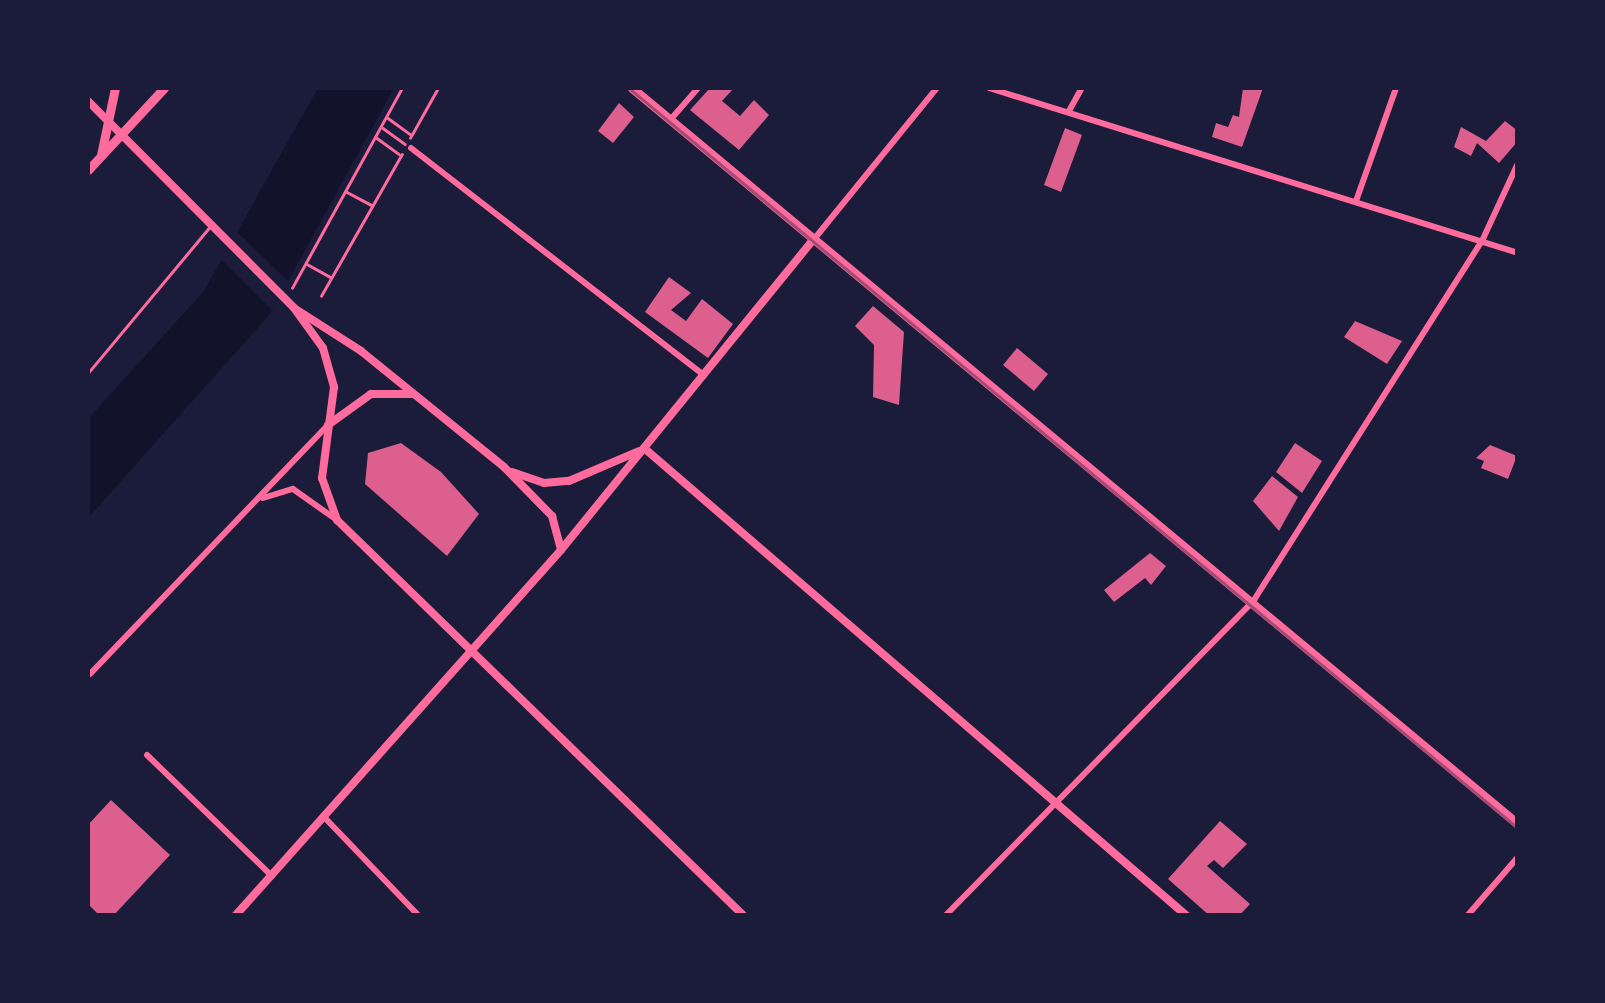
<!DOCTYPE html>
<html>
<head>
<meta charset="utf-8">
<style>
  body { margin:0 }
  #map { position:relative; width:1605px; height:1003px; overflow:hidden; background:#1b1b3a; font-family:Georgia,serif }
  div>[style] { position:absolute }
  .water>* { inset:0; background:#12122b }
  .pier>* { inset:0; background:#1b1b3a }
  .building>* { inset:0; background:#dd5f8e }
  .path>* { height:2.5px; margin:-1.25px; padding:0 1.25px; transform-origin:1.25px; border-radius:1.25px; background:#ff6b9d }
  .service>* { height:2.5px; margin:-1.25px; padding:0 1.25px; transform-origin:1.25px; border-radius:1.25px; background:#ff6b9d }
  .minor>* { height:6px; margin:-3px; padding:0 3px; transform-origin:3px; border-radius:3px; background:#ff6b9d }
  .tertiary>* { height:8px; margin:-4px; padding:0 4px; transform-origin:4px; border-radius:4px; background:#ff6b9d }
  .primary>* { height:9px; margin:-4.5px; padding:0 4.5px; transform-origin:4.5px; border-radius:4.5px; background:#ff6b9d }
  .tram>* { height:2.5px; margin:-1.25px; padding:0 1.25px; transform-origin:1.25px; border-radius:1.25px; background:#a44b75 }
  span { translate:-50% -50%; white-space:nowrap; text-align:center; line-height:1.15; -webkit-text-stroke:8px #1b1b3a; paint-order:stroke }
  .frame { position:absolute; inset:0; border:90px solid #1b1b3a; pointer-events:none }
</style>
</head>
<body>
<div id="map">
  <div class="water">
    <div style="clip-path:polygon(318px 88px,394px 88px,270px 314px,88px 518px,88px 419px,204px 291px)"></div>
  </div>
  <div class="pier">
    <div style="clip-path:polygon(235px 230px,291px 284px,272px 310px,217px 255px)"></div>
  </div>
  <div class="building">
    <div style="clip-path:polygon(710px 88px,734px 88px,722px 101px,740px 116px,754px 100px,769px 115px,739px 150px,690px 110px)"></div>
    <div style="clip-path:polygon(1243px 88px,1263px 88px,1242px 147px,1212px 137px,1216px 123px,1228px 127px,1233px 115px,1239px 117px)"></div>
    <div style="clip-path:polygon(619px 103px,634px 117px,613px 143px,598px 131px)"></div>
    <div style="clip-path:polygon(1505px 121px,1518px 131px,1518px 141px,1499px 163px,1477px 143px,1471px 156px,1454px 147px,1461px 127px,1486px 141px)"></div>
    <div style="clip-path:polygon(1065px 128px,1082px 135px,1061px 192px,1044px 185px)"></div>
    <div style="clip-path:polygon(669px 277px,691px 293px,671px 310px,686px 321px,702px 299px,733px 324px,708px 358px,645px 312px)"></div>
    <div style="clip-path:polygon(873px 306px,904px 332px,899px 405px,873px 397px,874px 345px,855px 326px)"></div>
    <div style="clip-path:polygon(1355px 321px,1402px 341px,1387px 364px,1344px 337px)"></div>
    <div style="clip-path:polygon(1017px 348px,1048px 374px,1034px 391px,1003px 365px)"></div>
    <div style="clip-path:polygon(401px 443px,441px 472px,479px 514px,447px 556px,365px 484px,368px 453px)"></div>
    <div style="clip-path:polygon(1295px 443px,1322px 461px,1302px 493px,1276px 472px)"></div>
    <div style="clip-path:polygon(1490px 445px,1517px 456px,1508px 479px,1481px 468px,1484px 461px,1476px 458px)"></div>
    <div style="clip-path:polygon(1272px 476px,1298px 497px,1279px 531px,1253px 501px)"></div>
    <div style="clip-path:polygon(1150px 553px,1166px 566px,1151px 585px,1145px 578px,1114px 602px,1104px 590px)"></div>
    <div style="clip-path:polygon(111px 800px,170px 855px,113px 916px,100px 916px,88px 904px,88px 825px)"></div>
    <div style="clip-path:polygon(1220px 821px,1247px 844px,1223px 868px,1214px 860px,1207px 866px,1250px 904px,1239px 916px,1210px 916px,1168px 879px)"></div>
  </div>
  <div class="path">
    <div style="left:388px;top:118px;width:27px;rotate:36deg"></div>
    <div style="left:383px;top:128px;width:27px;rotate:36deg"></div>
    <div style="left:377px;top:138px;width:27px;rotate:36deg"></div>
    <div style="left:410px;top:138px;width:57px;rotate:-60.8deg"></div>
    <div style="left:347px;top:192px;width:27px;rotate:28deg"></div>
    <div style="left:307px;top:264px;width:26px;rotate:29deg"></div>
    <div style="left:292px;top:288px;width:228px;rotate:-61.2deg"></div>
    <div style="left:321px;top:296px;width:163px;rotate:-60.3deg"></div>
  </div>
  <div class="service">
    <div style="left:88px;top:373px;width:189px;rotate:-50.2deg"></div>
  </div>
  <div class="minor">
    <div style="left:989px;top:88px;width:554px;rotate:17.32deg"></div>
    <div style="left:1069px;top:111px;width:26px;rotate:-61deg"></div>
    <div style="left:671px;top:119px;width:41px;rotate:-48.9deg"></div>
    <div style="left:411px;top:148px;width:371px;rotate:37.8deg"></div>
    <div style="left:1356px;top:201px;width:120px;rotate:-70.5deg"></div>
    <div style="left:815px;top:238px;width:193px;rotate:-50.9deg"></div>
    <div style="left:263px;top:498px;width:31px;rotate:-17deg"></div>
    <div style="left:293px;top:489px;width:50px;rotate:35.3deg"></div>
    <div style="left:90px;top:674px;width:343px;rotate:-46.3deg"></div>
    <div style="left:147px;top:755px;width:174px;rotate:44.1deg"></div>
    <div style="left:326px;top:819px;width:134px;rotate:46.2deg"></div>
    <div style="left:945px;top:916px;width:442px;rotate:-45.6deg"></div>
    <div style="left:1254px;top:600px;width:425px;rotate:-57.6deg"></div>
    <div style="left:1482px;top:241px;width:86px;rotate:-65.2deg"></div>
    <div style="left:1467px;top:916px;width:78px;rotate:-49.2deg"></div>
  </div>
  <div class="tertiary">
    <div style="left:88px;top:101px;width:292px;rotate:45.1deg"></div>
    <div style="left:294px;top:308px;width:49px;rotate:54.1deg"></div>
    <div style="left:323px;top:348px;width:41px;rotate:74.2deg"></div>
    <div style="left:334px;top:387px;width:92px;rotate:97.5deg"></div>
    <div style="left:322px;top:478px;width:45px;rotate:70.3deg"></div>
    <div style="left:337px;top:520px;width:568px;rotate:44.22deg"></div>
    <div style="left:294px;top:308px;width:80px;rotate:32.7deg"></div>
    <div style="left:361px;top:351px;width:184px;rotate:39deg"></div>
    <div style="left:504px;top:467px;width:69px;rotate:45.6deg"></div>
    <div style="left:552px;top:516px;width:35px;rotate:75deg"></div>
    <div style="left:328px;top:425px;width:53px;rotate:-35.8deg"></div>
    <div style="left:371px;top:394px;width:42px"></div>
    <div style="left:644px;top:448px;width:717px;rotate:40.76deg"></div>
    <div style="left:512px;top:472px;width:34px;rotate:19deg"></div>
    <div style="left:544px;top:483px;width:25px;rotate:-5deg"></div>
    <div style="left:569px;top:481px;width:76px;rotate:-23.2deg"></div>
    <div style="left:235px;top:916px;width:490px;rotate:-48.3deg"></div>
    <div style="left:561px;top:550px;width:402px;rotate:-50.9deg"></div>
  </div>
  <div class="primary">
    <div style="left:632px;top:88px;width:1152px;rotate:39.72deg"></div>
    <div style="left:101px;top:155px;width:68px;rotate:-78.2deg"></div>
    <div style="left:88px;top:170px;width:112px;rotate:-47.2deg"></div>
  </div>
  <div class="tram">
    <div style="left:629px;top:88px;width:1157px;rotate:39.77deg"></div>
  </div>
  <div class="frame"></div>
</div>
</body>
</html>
